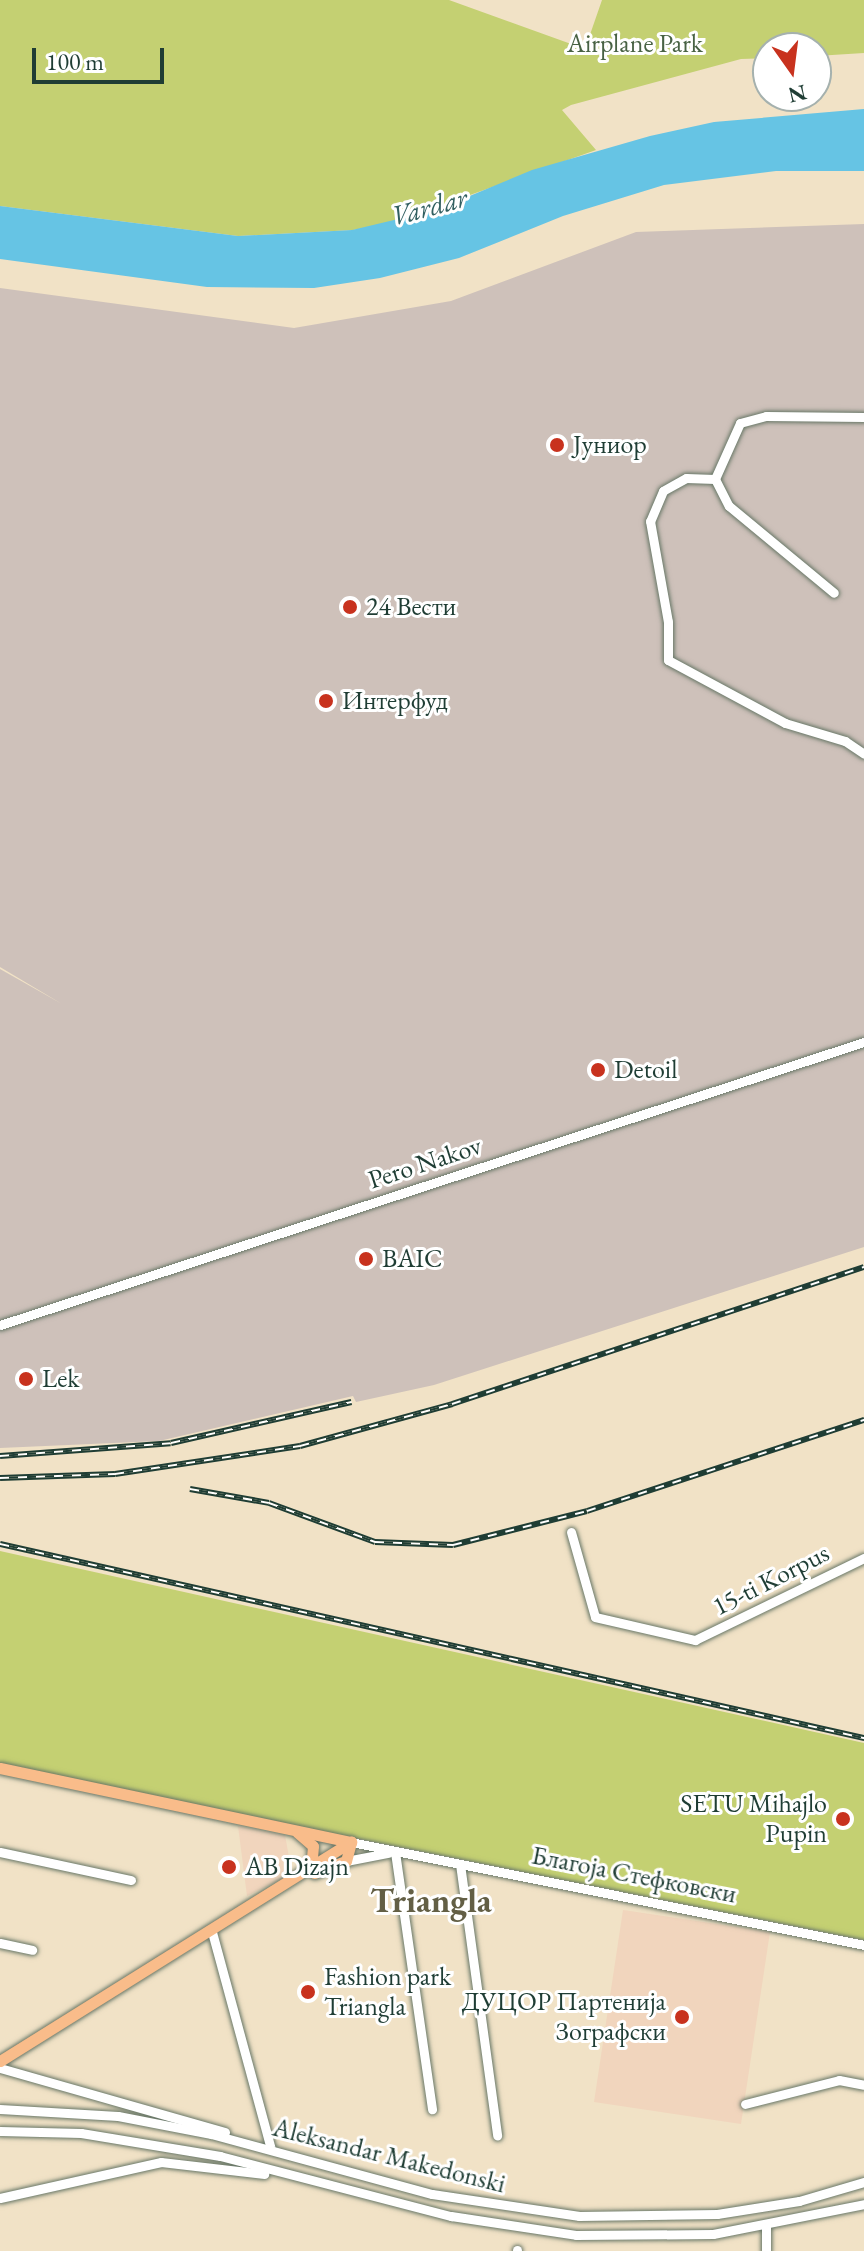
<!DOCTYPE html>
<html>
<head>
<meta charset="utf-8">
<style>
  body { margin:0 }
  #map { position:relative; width:864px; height:2251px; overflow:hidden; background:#f1e2c6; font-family:"EB Garamond",serif }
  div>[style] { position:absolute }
  .built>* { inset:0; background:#f1d5bd }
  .industrial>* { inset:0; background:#cec1ba }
  .green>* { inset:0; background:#c4d072 }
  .water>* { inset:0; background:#66c4e4 }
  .roads { filter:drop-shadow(0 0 2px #687767) drop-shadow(0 0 2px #687767) }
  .minor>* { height:9px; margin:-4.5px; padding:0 4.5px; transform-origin:4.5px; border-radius:4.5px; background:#fff }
  .major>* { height:11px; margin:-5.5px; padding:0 5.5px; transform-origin:5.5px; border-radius:5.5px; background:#f9bc8a }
  .rail>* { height:6px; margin-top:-3px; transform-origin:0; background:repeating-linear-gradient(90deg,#fff 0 9px,#1f3d34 0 18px); box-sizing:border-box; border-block:2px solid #1f3d34 }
  .dots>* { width:22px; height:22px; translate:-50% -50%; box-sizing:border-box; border:4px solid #fff; border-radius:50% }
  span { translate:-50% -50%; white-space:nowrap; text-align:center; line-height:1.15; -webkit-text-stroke:6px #fff; paint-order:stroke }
  .park-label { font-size:26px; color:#486244 }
  .poi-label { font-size:26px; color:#1f3d34 }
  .left { translate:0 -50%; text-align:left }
  .right { translate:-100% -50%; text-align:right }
  .street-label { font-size:26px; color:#1f3d34 }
  .water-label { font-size:28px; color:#315f60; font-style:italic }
  .district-label { font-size:34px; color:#635f45; font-weight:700 }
  .north { position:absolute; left:752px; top:32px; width:80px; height:80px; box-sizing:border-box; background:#fff; border:2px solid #a5b1ae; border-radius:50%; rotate:166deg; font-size:22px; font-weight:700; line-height:32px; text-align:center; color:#1f3d34 }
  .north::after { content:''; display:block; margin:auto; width:28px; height:36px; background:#c8321e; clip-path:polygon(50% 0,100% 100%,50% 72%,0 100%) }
  .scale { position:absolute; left:32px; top:48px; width:132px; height:36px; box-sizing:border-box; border:4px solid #1f3d34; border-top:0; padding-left:10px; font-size:24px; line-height:28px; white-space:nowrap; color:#1f3d34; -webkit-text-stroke:6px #fff; paint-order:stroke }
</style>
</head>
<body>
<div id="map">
  <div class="built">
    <div style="clip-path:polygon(238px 1826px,285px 1835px,292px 1874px,247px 1896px)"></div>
    <div style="clip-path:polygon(623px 1910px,770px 1932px,741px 2124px,594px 2102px)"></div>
  </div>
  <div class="industrial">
    <div style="clip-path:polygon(864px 224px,864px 1247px,434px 1385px,356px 1402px,353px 1396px,159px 1441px,0 1448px,0 969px,62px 1004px,0 967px,0 288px,294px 328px,451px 301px,636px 232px)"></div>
  </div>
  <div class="green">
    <div style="clip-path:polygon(0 0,449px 0,585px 49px,602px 0,864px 0,864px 53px,816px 56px,816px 48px,768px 48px,768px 58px,741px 59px,571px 105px,562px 110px,596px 150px,394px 222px,353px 230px,238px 236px,0 206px)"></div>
    <div style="clip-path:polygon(0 1551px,864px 1743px,864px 1940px,0 1767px)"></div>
  </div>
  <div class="water">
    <div style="clip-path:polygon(864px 109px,864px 171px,776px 171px,664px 185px,563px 216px,459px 258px,380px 278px,314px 288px,207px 287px,0 259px,0 206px,238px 236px,352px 230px,436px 210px,532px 170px,650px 136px,714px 122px)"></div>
  </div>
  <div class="roads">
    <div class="minor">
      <div style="left:864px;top:417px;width:98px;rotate:-179.4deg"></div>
      <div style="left:766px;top:416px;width:27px;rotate:165deg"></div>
      <div style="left:740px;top:423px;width:61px;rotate:114.1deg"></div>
      <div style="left:715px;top:479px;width:29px;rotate:-178deg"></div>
      <div style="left:686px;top:478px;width:26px;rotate:151deg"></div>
      <div style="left:663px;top:491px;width:33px;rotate:113deg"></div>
      <div style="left:650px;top:521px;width:103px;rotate:79.9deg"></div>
      <div style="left:668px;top:622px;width:38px;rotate:90deg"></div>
      <div style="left:668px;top:660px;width:133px;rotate:28.3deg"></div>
      <div style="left:785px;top:723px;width:63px;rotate:16.7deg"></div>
      <div style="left:845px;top:741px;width:23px;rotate:34deg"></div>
      <div style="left:715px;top:479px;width:30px;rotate:63deg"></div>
      <div style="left:729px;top:506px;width:136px;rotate:39.6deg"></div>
      <div style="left:0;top:1325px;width:909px;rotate:-18.14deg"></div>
      <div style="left:571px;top:1532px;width:88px;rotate:74.2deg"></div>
      <div style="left:595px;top:1617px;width:103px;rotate:13deg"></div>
      <div style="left:695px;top:1640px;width:188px;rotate:-25.9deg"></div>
      <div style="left:351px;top:1842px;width:523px;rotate:11.35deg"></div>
      <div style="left:0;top:1852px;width:134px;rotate:12.1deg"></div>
      <div style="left:395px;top:1852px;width:260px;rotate:81.8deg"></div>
      <div style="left:346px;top:1861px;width:43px;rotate:-10.8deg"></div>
      <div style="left:460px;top:1864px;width:274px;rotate:82.2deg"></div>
      <div style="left:212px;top:1932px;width:222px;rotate:74.8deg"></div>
      <div style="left:0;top:1943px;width:33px;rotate:12deg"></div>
      <div style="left:0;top:2068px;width:234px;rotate:15.9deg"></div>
      <div style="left:745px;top:2104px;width:97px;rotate:-14.3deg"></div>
      <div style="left:839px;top:2080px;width:25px;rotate:11deg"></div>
      <div style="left:0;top:2109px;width:118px;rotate:3.4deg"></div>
      <div style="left:118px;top:2116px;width:95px;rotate:11deg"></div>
      <div style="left:211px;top:2134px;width:229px;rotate:15.2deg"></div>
      <div style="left:432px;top:2194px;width:149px;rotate:8.5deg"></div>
      <div style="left:579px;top:2216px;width:138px;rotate:-0.8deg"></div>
      <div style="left:717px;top:2214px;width:83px;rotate:-9deg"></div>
      <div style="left:799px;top:2201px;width:68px;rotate:-16.3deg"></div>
      <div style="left:0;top:2131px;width:81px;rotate:1.4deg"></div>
      <div style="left:81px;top:2133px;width:141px;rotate:9.4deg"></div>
      <div style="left:220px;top:2156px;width:239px;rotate:14.6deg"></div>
      <div style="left:451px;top:2216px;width:126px;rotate:8.6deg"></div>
      <div style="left:576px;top:2235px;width:137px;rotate:-0.4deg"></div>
      <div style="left:713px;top:2234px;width:154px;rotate:-11.2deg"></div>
      <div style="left:0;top:2198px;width:165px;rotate:-12.6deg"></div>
      <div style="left:161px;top:2162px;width:104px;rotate:6.6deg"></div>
      <div style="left:517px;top:2250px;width:1px;rotate:90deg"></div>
      <div style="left:766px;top:2251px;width:24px;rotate:-90deg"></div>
    </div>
    <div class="major">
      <div style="left:0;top:1768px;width:359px;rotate:11.9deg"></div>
      <div style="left:297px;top:1832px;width:21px;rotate:41deg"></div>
      <div style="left:313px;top:1846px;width:24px;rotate:95deg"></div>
      <div style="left:314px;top:1873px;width:34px;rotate:-21deg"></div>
      <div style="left:346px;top:1861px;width:20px;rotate:-75deg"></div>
      <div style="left:0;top:2061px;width:414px;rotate:-32deg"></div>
    </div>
  </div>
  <div class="rail">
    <div style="left:0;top:1456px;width:171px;rotate:-4.3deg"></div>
    <div style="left:171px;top:1443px;width:185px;rotate:-12.8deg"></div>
    <div style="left:0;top:1478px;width:115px;rotate:-2deg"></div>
    <div style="left:115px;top:1474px;width:187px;rotate:-8.6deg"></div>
    <div style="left:300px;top:1446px;width:158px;rotate:-15.4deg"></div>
    <div style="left:452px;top:1404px;width:434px;rotate:-18.4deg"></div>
    <div style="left:190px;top:1489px;width:80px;rotate:10deg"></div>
    <div style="left:269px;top:1503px;width:113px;rotate:20.2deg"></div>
    <div style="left:375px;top:1542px;width:78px;rotate:2.2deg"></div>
    <div style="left:453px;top:1545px;width:138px;rotate:-14.2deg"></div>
    <div style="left:587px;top:1511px;width:292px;rotate:-18.2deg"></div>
    <div style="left:0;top:1544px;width:886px;rotate:12.66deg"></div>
  </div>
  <div class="dots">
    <div style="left:557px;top:445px;background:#c8321e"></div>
    <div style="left:350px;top:607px;background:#c8321e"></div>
    <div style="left:326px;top:701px;background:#c8321e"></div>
    <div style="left:598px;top:1070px;background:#c8321e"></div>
    <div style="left:366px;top:1259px;background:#c8321e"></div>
    <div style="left:26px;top:1379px;background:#c8321e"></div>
    <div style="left:843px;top:1819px;background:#c8321e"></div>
    <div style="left:229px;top:1867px;background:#c8321e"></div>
    <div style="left:308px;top:1992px;background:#c8321e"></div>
    <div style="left:682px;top:2017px;background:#c8321e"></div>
  </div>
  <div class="park-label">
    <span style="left:635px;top:44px">Airplane Park</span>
  </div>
  <div class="poi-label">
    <span class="left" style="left:573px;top:445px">Јуниор</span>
    <span class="left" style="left:366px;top:607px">24 Вести</span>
    <span class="left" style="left:342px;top:701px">Интерфуд</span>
    <span class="left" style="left:614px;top:1070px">Detoil</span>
    <span class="left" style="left:382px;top:1259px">BAIC</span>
    <span class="left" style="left:42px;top:1379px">Lek</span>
    <span class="right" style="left:827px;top:1819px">SETU Mihajlo<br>Pupin</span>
    <span class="left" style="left:245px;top:1867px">AB Dizajn</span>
    <span class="left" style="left:324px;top:1992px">Fashion park<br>Triangla</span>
    <span class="right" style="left:666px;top:2017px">ДУЦОР Партенија<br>Зографски</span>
  </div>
  <div class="street-label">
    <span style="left:425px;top:1163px;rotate:-18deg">Pero Nakov</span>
    <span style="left:771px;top:1580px;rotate:-27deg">15-ti Korpus</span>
    <span style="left:634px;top:1875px;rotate:11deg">Благоја Стефковски</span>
    <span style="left:389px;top:2156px;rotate:14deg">Aleksandar Makedonski</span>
  </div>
  <div class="water-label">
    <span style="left:429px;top:206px;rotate:-15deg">Vardar</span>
  </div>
  <div class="district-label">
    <span style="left:431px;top:1901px">Triangla</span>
  </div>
  <div class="north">N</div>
  <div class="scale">100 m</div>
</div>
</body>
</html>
